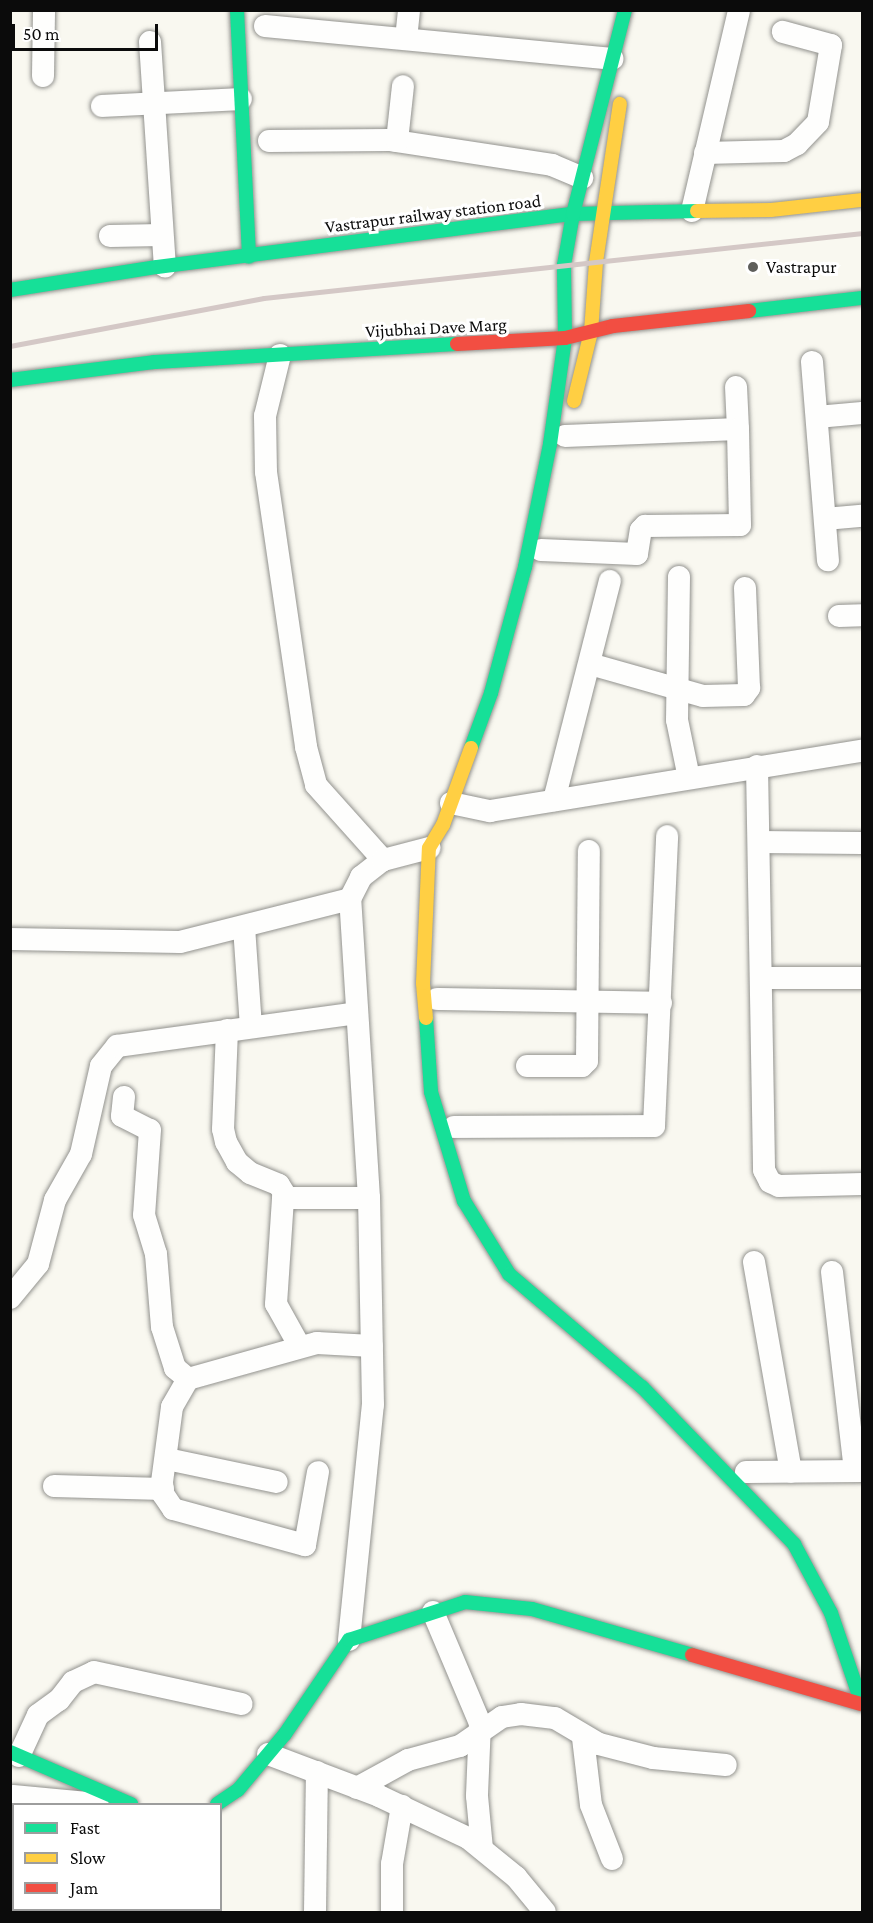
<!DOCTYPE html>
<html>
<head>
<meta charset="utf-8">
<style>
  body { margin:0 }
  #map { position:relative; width:873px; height:1923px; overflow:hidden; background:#f9f8f0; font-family:"Crimson Pro",serif }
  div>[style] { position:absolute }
  .roads { filter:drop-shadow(0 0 2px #92928e) drop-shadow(0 0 2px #92928e) }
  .street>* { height:22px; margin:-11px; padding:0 11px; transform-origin:11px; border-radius:11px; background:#fefefd }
  .fast>* { height:14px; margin:-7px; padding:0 7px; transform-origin:7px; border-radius:7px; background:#16e098 }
  .slow>* { height:14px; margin:-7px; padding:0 7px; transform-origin:7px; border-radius:7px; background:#ffcf43 }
  .jam>* { height:14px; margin:-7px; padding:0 7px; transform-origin:7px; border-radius:7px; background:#f24e42 }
  .rail>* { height:4.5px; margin:-2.25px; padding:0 2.25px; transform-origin:2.25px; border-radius:2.25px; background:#d4c8c6 }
  .dots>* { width:16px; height:16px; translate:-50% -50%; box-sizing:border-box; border:3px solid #fff; border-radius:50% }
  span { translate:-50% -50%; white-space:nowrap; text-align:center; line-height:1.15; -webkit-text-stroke:6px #fff; paint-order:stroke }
  .street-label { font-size:18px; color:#0b0b0b }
  .poi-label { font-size:18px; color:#0b0b0b }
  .left { translate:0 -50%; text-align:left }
  .frame { position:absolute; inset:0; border:12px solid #0b0b0b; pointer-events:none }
  .legend { position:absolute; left:12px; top:1803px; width:210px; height:108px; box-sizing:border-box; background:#fff; border:2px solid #9d9d9d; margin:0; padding:8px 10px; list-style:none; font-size:18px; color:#0b0b0b }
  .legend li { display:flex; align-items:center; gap:12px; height:30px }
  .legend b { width:30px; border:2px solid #9d9d9d }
  .scale { position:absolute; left:12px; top:24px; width:146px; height:27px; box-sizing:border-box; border:3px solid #0b0b0b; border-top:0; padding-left:8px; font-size:18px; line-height:21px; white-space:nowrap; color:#0b0b0b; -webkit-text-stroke:4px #fff; paint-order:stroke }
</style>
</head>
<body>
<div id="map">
  <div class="roads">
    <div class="street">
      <div style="left:265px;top:26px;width:349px;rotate:5.4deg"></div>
      <div style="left:406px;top:39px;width:29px;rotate:-84deg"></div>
      <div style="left:150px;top:42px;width:225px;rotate:86.2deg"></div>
      <div style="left:43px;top:76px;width:66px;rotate:-89.1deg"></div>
      <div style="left:102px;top:106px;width:139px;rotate:-2.9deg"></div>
      <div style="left:269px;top:141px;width:120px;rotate:-0.5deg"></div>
      <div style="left:389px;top:140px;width:165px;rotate:8.7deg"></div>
      <div style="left:552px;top:165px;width:33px;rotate:23deg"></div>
      <div style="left:397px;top:141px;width:55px;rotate:-83.8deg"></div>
      <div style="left:705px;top:153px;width:79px;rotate:-1.5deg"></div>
      <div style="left:784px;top:151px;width:15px;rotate:-28deg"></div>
      <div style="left:797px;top:144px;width:30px;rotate:-46deg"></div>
      <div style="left:818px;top:122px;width:78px;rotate:-80.4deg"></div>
      <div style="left:831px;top:45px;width:50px;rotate:-164.8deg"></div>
      <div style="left:692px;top:211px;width:206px;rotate:-76.8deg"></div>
      <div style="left:110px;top:236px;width:52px;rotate:-1.1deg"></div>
      <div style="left:280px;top:355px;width:63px;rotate:103.8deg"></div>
      <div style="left:265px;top:416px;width:56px;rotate:89deg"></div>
      <div style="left:266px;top:472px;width:278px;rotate:81.7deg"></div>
      <div style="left:306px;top:747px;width:39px;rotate:75deg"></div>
      <div style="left:316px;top:785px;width:101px;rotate:48.2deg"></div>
      <div style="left:812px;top:362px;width:199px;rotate:85.4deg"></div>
      <div style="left:817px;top:417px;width:45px;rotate:-5.1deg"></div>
      <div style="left:565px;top:436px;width:173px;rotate:-2.3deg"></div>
      <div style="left:738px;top:429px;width:42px;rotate:-92.7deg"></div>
      <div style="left:825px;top:519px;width:37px;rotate:-5deg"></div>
      <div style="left:541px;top:550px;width:96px;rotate:2.4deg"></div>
      <div style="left:637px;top:554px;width:24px;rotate:-81deg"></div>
      <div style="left:641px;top:530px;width:6px;rotate:-45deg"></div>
      <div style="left:645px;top:526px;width:95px;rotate:-0.6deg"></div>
      <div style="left:740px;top:525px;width:96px;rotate:-91.2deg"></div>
      <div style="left:679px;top:577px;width:143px;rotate:90.8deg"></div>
      <div style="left:677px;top:720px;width:59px;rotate:78.3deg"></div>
      <div style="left:839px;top:616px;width:23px;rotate:-2deg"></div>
      <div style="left:590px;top:664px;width:117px;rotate:15.8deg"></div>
      <div style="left:703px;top:696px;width:41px;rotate:-1.4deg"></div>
      <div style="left:744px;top:695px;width:9px;rotate:-54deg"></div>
      <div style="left:749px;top:688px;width:100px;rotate:-92.3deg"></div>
      <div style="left:757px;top:766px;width:404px;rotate:89deg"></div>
      <div style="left:764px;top:1170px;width:13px;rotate:63deg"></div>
      <div style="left:770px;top:1182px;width:10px;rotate:24deg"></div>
      <div style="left:779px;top:1186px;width:83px;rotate:-1.4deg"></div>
      <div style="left:554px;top:800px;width:226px;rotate:-75.7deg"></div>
      <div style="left:451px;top:803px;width:40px;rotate:12deg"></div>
      <div style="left:490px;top:811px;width:377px;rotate:-9.2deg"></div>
      <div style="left:759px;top:842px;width:103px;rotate:0.6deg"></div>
      <div style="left:244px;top:927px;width:100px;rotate:86deg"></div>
      <div style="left:10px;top:939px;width:170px;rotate:1deg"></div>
      <div style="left:180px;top:942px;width:175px;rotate:-14.2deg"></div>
      <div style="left:761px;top:978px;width:101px"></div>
      <div style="left:437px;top:999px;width:224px;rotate:1deg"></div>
      <div style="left:227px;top:1030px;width:99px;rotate:92.3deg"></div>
      <div style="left:223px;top:1129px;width:13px;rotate:77deg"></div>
      <div style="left:226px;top:1142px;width:23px;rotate:61deg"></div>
      <div style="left:237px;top:1162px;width:17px;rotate:40deg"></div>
      <div style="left:250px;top:1173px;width:31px;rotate:22deg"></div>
      <div style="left:279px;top:1185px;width:13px;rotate:58deg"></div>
      <div style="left:527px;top:1066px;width:55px"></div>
      <div style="left:582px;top:1066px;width:7px;rotate:-45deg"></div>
      <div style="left:587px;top:1061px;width:210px;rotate:-89.5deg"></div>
      <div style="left:124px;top:1097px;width:19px;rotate:96deg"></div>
      <div style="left:122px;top:1116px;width:31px;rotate:27deg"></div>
      <div style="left:150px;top:1130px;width:85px;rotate:94deg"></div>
      <div style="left:144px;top:1215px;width:41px;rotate:72.9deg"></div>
      <div style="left:156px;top:1254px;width:73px;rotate:85.3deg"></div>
      <div style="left:162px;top:1327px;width:43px;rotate:72.4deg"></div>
      <div style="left:175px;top:1368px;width:17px;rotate:40deg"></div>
      <div style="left:188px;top:1379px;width:134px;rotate:-15.6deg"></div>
      <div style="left:317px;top:1343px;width:55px;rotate:3.1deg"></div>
      <div style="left:454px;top:1127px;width:200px;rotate:-0.3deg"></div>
      <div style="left:654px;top:1126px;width:290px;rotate:-87.4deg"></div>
      <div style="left:754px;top:1262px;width:213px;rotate:80deg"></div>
      <div style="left:832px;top:1272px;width:200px;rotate:83.4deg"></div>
      <div style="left:10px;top:1298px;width:44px;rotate:-50.5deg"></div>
      <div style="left:38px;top:1264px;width:66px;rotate:-75.1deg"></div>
      <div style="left:55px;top:1200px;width:53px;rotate:-60.5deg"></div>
      <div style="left:81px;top:1154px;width:90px;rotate:-77.2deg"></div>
      <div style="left:101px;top:1066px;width:26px;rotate:-51deg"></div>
      <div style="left:117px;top:1046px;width:242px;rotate:-7.8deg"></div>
      <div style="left:300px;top:1347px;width:49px;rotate:-119.2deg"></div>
      <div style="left:276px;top:1304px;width:106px;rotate:-86.2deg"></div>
      <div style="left:283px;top:1198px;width:86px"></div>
      <div style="left:188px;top:1379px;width:32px;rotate:120deg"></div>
      <div style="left:172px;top:1407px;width:76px;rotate:97.6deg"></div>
      <div style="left:162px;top:1482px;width:12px;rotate:85deg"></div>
      <div style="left:163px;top:1494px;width:18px;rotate:56deg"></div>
      <div style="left:173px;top:1509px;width:137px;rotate:15.3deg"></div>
      <div style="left:305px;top:1545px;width:74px;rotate:-79.9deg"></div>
      <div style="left:167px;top:1459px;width:112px;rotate:11.8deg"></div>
      <div style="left:746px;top:1472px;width:116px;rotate:-0.5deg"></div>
      <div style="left:54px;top:1486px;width:109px;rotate:1.6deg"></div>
      <div style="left:433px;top:1612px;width:121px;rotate:67.1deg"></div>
      <div style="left:480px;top:1723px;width:73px;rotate:92.4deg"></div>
      <div style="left:477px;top:1796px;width:53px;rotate:84.6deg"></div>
      <div style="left:349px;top:1640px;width:236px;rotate:-84.2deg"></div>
      <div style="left:373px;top:1405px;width:207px;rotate:-91.1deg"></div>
      <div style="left:369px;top:1198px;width:300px;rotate:-93.6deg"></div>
      <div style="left:350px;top:899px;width:25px;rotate:-63deg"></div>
      <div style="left:361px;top:877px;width:28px;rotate:-38deg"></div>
      <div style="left:383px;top:860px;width:48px;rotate:-14.6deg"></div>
      <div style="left:583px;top:1738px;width:67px;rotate:83.2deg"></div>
      <div style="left:591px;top:1805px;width:58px;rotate:68.7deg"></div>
      <div style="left:268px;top:1754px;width:119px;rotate:20.7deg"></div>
      <div style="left:379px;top:1796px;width:98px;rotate:25.3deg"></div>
      <div style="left:468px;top:1838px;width:62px;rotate:39.1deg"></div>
      <div style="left:516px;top:1877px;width:45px;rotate:50.4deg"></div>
      <div style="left:19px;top:1756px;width:45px;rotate:-65.1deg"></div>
      <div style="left:38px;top:1715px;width:26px;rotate:-36deg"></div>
      <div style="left:59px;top:1700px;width:23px;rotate:-52deg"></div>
      <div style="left:73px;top:1682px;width:23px;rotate:-25deg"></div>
      <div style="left:94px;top:1672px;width:151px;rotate:12.2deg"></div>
      <div style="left:357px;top:1788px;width:58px;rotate:-28.8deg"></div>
      <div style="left:408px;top:1760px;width:54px;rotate:-15.1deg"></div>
      <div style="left:460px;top:1746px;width:51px;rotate:-34.6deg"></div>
      <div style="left:502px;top:1717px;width:19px;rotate:-9deg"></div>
      <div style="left:521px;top:1714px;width:34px;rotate:7deg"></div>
      <div style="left:555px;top:1718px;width:51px;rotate:30.6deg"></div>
      <div style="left:599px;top:1744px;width:56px;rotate:14.5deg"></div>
      <div style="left:653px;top:1758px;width:73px;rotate:5.5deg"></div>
      <div style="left:13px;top:1796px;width:85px;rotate:5.4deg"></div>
      <div style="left:10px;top:1848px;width:4px;rotate:14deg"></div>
      <div style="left:188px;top:1910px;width:2px;rotate:63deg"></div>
      <div style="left:112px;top:1912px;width:3px;rotate:-45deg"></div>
      <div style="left:315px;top:1912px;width:140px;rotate:-89.2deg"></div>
      <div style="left:392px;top:1912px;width:48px;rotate:-90deg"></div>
      <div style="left:392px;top:1864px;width:59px;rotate:-80.2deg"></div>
    </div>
    <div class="fast">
      <div style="left:237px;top:10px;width:247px;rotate:87.2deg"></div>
      <div style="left:10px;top:290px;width:149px;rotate:-8.9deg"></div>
      <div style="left:157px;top:267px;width:419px;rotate:-7.3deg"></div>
      <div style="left:573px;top:214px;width:124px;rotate:-1.4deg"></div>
      <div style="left:749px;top:311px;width:114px;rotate:-6.6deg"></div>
      <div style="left:10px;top:380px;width:145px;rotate:-7.1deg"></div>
      <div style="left:154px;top:362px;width:304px;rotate:-3.4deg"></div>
      <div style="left:471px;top:748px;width:59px;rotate:-70deg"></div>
      <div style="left:491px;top:693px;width:131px;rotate:-74.9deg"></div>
      <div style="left:525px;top:567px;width:126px;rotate:-78.5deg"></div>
      <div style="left:550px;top:444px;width:107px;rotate:-81.9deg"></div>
      <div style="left:565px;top:338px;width:73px;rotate:-90.8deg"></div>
      <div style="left:564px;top:265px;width:52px;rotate:-80deg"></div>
      <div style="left:573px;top:214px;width:211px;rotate:-75.7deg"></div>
      <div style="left:426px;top:1018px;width:74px;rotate:86.1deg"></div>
      <div style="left:431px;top:1092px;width:114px;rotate:73.2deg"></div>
      <div style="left:464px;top:1201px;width:86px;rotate:58.3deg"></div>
      <div style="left:509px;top:1274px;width:175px;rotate:40.4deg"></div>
      <div style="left:642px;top:1387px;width:219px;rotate:45.9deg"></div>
      <div style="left:794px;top:1544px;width:78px;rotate:61.8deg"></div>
      <div style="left:831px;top:1613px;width:96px;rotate:71.2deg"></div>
      <div style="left:10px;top:1752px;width:132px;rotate:23.3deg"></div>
      <div style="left:217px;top:1804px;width:25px;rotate:-34deg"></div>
      <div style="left:238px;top:1790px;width:73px;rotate:-50deg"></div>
      <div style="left:285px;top:1734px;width:114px;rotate:-55.8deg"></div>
      <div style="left:349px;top:1640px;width:122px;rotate:-18.1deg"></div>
      <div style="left:465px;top:1602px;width:67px;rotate:6deg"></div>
      <div style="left:532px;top:1609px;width:166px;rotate:16deg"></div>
    </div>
    <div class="slow">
      <div style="left:697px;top:211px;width:74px;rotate:-0.8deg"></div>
      <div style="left:771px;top:210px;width:92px;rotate:-6.3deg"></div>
      <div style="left:574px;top:401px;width:71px;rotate:-76.2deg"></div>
      <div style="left:591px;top:332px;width:70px;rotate:-85.9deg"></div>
      <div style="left:596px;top:262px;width:160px;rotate:-81.4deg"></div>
      <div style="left:426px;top:1018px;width:35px;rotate:-95deg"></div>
      <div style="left:423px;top:983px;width:135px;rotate:-87.5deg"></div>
      <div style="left:429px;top:848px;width:27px;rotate:-59deg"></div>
      <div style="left:443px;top:825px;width:82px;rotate:-70deg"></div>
    </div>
    <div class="jam">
      <div style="left:457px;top:344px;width:108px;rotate:-3.2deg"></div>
      <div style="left:565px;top:338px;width:49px;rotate:-14deg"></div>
      <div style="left:613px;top:326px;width:137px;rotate:-6.3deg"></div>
      <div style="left:692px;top:1655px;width:176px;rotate:16.2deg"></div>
    </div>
  </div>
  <div class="rail">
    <div style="left:10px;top:346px;width:258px;rotate:-10.7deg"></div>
    <div style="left:264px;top:298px;width:602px;rotate:-6.2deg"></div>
  </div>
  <div class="dots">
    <div style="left:753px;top:267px;background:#5e5e5b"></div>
  </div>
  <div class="street-label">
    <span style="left:433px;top:214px;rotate:-7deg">Vastrapur railway station road</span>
    <span style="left:436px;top:328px;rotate:-3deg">Vijubhai Dave Marg</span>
  </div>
  <div class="poi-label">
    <span class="left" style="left:766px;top:267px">Vastrapur</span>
  </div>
  <div class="frame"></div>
  <ul class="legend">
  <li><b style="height:8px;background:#16e098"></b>Fast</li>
  <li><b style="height:8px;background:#ffcf43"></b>Slow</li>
  <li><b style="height:8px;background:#f24e42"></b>Jam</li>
  </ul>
  <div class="scale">50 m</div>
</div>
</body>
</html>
